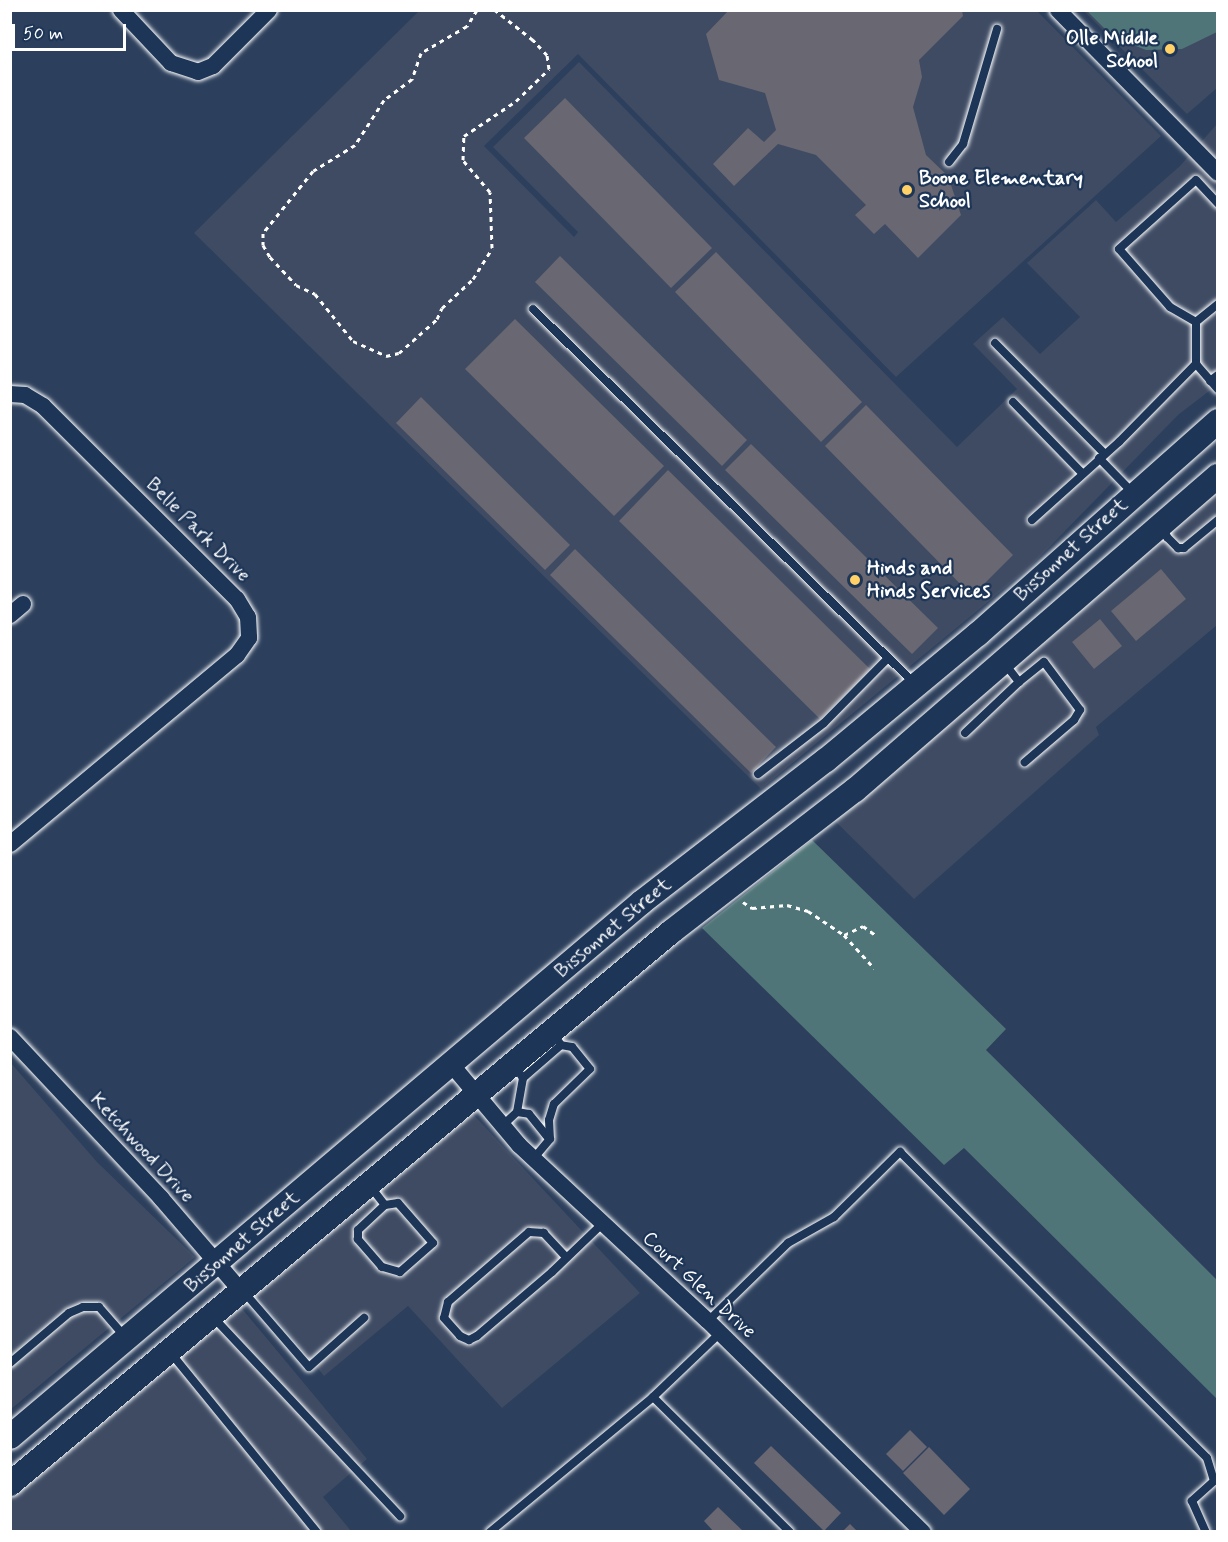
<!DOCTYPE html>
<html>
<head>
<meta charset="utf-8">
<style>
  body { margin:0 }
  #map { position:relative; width:1228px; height:1542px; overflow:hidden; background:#2c3f5c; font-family:Mynerve,sans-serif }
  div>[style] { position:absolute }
  .built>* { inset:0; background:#3e4b63 }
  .green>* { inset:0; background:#4f7578 }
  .building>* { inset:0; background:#686772 }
  .path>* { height:3px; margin-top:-1.5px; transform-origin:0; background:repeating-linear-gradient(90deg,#fff 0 4.5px,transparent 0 9px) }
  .roads { filter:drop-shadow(0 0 2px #fff) drop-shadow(0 0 2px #fff) }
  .lane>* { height:8px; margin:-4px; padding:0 4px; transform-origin:4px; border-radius:4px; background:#1d3557 }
  .street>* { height:16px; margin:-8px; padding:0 8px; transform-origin:8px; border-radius:8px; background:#1d3557 }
  .secondary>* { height:24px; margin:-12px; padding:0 12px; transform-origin:12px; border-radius:12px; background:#1d3557 }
  .dots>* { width:16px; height:16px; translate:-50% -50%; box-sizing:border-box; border:3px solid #1d3557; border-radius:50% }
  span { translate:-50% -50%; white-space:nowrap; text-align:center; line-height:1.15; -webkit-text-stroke:4.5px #1d3557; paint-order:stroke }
  .poi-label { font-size:20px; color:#fff; font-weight:700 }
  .right { translate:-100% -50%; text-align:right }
  .left { translate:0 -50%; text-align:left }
  .street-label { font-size:20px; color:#fff }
  .frame { position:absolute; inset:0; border:12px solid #fff; pointer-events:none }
  .scale { position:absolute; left:12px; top:24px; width:114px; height:27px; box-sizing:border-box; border:3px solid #fff; border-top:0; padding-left:8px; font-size:18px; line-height:21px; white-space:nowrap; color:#fff; -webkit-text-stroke:4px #1d3557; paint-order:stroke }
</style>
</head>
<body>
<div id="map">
  <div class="built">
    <div style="clip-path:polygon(419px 11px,1037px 11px,1161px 136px,896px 377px,578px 54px,484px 146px,574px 237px,578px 232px,493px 147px,579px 62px,957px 447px,1017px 389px,973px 344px,1003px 317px,1040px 354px,1080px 317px,1027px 263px,1096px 200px,1116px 222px,1180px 166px,1217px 124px,1217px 385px,1178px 415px,1029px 568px,761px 789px,194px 233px)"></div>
    <div style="clip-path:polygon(1084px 11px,1217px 11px,1217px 88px,1187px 114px)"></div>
    <div style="clip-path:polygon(1217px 489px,1217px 625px,1096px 727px,1099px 735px,914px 899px,833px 819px)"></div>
    <div style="clip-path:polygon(10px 1062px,97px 1162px,195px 1257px,11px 1409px)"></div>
    <div style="clip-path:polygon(470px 1111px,640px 1293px,502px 1408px,408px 1306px,324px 1376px,256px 1293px)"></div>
    <div style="clip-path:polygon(239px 1305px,367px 1459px,323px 1497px,351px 1531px,11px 1531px,10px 1499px)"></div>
  </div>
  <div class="green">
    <div style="clip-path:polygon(1087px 11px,1217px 11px,1217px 32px,1182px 49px,1146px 50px,1113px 37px)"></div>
    <div style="clip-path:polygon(812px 840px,1006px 1029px,986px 1050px,1217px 1280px,1217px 1399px,964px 1148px,944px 1165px,702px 928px)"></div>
  </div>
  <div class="building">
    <div style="clip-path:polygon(729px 10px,962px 10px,963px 16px,919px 60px,922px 77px,913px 107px,926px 155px,948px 176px,961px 215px,918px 258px,885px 224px,874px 234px,855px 215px,866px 205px,816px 155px,778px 144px,734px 186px,713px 164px,748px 128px,764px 142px,776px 130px,765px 93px,719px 80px,706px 34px)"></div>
    <div style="clip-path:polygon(565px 98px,712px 248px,671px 288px,524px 138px)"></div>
    <div style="clip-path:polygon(716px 252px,862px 402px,821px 442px,675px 292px)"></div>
    <div style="clip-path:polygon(560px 256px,747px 440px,722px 466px,535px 282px)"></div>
    <div style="clip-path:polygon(515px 319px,664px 466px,614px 516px,465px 369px)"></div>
    <div style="clip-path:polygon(421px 397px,570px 545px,545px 570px,396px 423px)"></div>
    <div style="clip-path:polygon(866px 405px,1013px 555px,972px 596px,825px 446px)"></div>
    <div style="clip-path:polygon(751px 444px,938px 628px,912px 654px,725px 470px)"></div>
    <div style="clip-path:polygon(668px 470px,870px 669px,820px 719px,619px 521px)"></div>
    <div style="clip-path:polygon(575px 549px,776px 747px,751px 773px,550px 575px)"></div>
    <div style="clip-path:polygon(1161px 569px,1186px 599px,1136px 641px,1111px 611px)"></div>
    <div style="clip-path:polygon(1100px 619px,1122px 646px,1094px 669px,1072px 642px)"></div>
    <div style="clip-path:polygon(910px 1430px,927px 1447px,903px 1471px,886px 1454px)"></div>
    <div style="clip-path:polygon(771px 1446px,841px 1513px,824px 1531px,754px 1463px)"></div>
    <div style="clip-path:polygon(929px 1447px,970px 1489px,944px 1515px,903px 1473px)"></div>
    <div style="clip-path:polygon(718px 1507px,744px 1532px,714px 1532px,704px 1521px)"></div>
    <div style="clip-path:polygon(850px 1524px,858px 1532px,842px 1532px)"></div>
  </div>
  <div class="path">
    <div style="left:477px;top:10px;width:19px;rotate:122deg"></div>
    <div style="left:467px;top:26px;width:53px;rotate:149.6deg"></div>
    <div style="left:421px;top:53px;width:28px;rotate:109deg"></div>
    <div style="left:412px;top:79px;width:35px;rotate:143deg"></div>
    <div style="left:384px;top:100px;width:54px;rotate:122.8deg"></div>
    <div style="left:355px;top:145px;width:49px;rotate:148.2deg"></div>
    <div style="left:313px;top:171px;width:80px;rotate:128.9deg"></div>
    <div style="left:263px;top:233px;width:12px;rotate:90deg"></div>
    <div style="left:263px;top:245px;width:14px;rotate:60deg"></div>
    <div style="left:270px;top:257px;width:38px;rotate:47deg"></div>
    <div style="left:296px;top:285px;width:21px;rotate:25deg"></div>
    <div style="left:315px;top:294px;width:60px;rotate:51deg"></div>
    <div style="left:353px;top:341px;width:36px;rotate:24deg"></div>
    <div style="left:386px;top:356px;width:13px;rotate:-13deg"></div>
    <div style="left:399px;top:353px;width:51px;rotate:-41.8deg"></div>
    <div style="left:437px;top:319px;width:12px;rotate:-66deg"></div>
    <div style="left:442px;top:308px;width:42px;rotate:-43.1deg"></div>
    <div style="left:473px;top:279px;width:36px;rotate:-58deg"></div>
    <div style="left:492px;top:248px;width:56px;rotate:-92deg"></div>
    <div style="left:490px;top:192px;width:42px;rotate:-130.2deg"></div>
    <div style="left:463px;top:160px;width:24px;rotate:-88deg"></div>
    <div style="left:464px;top:136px;width:63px;rotate:-33.9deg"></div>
    <div style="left:516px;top:101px;width:46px;rotate:-44.1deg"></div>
    <div style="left:549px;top:69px;width:14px;rotate:-98deg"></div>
    <div style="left:547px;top:55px;width:21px;rotate:-133deg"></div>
    <div style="left:533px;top:40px;width:48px;rotate:-141.7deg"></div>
    <div style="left:743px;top:902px;width:11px;rotate:34deg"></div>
    <div style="left:752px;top:908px;width:35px;rotate:-5deg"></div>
    <div style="left:787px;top:905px;width:22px;rotate:16deg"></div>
    <div style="left:808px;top:911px;width:43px;rotate:33.7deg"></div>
    <div style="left:844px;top:935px;width:45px;rotate:47.7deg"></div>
    <div style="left:844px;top:935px;width:21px;rotate:-25deg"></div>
    <div style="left:863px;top:926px;width:17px;rotate:36deg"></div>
  </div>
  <div class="roads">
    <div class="lane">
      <div style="left:949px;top:162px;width:23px;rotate:-52deg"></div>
      <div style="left:963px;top:144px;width:120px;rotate:-73.5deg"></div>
      <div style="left:1218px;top:304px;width:28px;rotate:141deg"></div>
      <div style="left:1196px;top:322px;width:42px;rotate:90deg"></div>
      <div style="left:1196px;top:364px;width:33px;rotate:49deg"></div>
      <div style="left:533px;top:309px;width:534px;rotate:44.47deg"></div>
      <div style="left:1196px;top:322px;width:30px;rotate:-150deg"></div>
      <div style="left:1170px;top:307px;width:77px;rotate:-131.3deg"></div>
      <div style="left:1119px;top:249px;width:103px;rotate:-41.9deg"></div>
      <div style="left:1196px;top:180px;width:33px;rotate:47deg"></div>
      <div style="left:995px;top:343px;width:155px;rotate:45.3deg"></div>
      <div style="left:1210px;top:381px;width:10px;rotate:-37deg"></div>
      <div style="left:1013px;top:402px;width:98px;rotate:45.8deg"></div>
      <div style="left:1099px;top:458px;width:50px;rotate:45.8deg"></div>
      <div style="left:1032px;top:520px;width:117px;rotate:-41.9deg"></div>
      <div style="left:1119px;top:442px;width:110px;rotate:-45.4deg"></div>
      <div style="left:1163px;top:526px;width:12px;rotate:70deg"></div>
      <div style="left:1167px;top:537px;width:16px;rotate:45deg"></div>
      <div style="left:1178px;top:548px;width:6px"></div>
      <div style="left:1184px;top:548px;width:44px;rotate:-39.5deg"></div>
      <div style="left:1005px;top:664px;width:23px;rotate:52deg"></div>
      <div style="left:1019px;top:682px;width:32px;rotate:-39deg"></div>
      <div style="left:1044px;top:662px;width:60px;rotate:53.1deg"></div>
      <div style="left:1080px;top:710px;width:12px;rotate:121deg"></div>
      <div style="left:1074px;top:720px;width:65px;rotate:139.4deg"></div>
      <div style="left:965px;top:733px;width:74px;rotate:-43.4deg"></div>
      <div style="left:758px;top:774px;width:83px;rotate:-37.7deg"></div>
      <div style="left:824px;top:723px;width:91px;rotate:-45.4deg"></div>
      <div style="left:523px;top:1078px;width:50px;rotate:-41deg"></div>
      <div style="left:561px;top:1045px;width:4px;rotate:-124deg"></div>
      <div style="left:517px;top:1112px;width:12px;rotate:9deg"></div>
      <div style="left:529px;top:1114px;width:32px;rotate:51deg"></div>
      <div style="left:502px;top:1126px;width:21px;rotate:-43deg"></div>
      <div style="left:517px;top:1112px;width:35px;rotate:-80deg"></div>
      <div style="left:523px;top:1078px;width:16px;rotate:-125deg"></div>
      <div style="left:534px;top:1158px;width:25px;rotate:-50deg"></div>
      <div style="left:550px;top:1139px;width:19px;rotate:-93deg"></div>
      <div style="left:549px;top:1120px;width:17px;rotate:-73deg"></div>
      <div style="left:554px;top:1104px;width:50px;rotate:-44.2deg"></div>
      <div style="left:590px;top:1069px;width:28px;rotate:-129deg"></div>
      <div style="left:572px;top:1047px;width:11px;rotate:-170deg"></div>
      <div style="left:370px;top:1186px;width:24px;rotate:52deg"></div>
      <div style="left:385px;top:1205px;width:13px;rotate:-9deg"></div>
      <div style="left:398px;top:1203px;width:53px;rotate:48.8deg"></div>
      <div style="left:433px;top:1243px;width:44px;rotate:138.7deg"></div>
      <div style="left:400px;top:1272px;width:19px;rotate:-164deg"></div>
      <div style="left:382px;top:1267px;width:37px;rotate:-131deg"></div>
      <div style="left:358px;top:1239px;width:9px;rotate:-90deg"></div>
      <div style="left:358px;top:1230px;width:37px;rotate:-43deg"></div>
      <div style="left:566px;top:1257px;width:33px;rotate:-133deg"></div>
      <div style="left:544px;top:1233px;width:15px;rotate:-176deg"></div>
      <div style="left:529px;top:1232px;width:107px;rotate:139.2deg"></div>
      <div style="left:448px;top:1302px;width:16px;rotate:104deg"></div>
      <div style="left:444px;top:1318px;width:24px;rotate:48deg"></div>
      <div style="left:460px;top:1336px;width:10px;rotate:24deg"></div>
      <div style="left:469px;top:1340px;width:9px;rotate:-27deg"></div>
      <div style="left:477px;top:1336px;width:99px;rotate:-40.5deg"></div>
      <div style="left:552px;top:1272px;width:71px;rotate:-43.9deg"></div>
      <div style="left:244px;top:1292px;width:99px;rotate:49.1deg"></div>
      <div style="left:309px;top:1367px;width:74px;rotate:-41.7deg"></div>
      <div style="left:214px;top:1318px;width:272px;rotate:46.8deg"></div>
      <div style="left:708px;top:1321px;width:112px;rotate:-44.3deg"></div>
      <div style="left:788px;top:1243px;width:53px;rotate:-29.5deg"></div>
      <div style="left:834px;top:1217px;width:93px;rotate:-44.6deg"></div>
      <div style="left:900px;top:1152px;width:433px;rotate:44.9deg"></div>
      <div style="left:1207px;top:1458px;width:24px;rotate:73deg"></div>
      <div style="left:1214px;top:1481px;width:30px;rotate:138deg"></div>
      <div style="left:1192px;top:1501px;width:34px;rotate:66deg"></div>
      <div style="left:170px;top:1352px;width:232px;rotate:50.8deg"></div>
      <div style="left:10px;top:1363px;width:77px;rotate:-40.3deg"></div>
      <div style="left:69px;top:1313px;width:15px;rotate:-23deg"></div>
      <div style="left:83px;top:1307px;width:16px"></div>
      <div style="left:99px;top:1307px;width:40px;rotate:49deg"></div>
      <div style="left:653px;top:1397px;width:192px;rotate:44.6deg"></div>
      <div style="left:490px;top:1532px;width:212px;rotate:-39.6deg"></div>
      <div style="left:653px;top:1397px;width:93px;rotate:-43.7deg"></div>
    </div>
    <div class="street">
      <div style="left:121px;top:10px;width:73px;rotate:46.7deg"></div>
      <div style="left:171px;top:63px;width:28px;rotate:18deg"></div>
      <div style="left:198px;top:72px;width:16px;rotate:-22deg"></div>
      <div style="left:213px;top:66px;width:79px;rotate:-45deg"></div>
      <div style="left:1058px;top:10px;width:228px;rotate:45.5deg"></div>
      <div style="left:10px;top:394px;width:15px;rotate:4deg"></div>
      <div style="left:25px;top:395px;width:21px;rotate:31deg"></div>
      <div style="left:43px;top:406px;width:274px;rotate:44.9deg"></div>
      <div style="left:237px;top:599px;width:21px;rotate:59deg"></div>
      <div style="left:248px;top:617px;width:21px;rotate:87deg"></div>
      <div style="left:249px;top:638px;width:21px;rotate:125deg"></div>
      <div style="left:237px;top:655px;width:295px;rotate:140.2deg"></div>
      <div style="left:10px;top:615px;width:17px;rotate:-40deg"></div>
      <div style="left:10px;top:1037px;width:221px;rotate:46.8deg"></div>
      <div style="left:161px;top:1198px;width:121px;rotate:49.3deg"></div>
      <div style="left:451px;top:1064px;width:106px;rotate:50deg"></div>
      <div style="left:519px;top:1145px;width:258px;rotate:43deg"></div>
      <div style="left:708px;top:1321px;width:301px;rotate:44.5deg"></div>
    </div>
    <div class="secondary">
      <div style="left:10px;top:1437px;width:828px;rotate:-40.25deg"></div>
      <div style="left:642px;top:902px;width:232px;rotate:-37.7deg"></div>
      <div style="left:826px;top:760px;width:197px;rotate:-39.7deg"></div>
      <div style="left:978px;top:634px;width:321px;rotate:-41.6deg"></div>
      <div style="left:10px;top:1484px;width:861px;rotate:-39.87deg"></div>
      <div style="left:671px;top:932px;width:232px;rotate:-37.7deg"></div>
      <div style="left:855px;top:790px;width:480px;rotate:-40.9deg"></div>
    </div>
  </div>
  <div class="dots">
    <div style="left:1170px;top:49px;background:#ffd166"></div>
    <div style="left:907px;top:190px;background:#ffd166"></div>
    <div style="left:855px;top:580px;background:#ffd166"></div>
  </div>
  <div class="poi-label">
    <span class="right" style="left:1158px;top:50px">Olle Middle<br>School</span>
    <span class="left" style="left:919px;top:190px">Boone Elementary<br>School</span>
    <span class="left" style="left:867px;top:580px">Hinds and<br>Hinds Services</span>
  </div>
  <div class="street-label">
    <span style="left:198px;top:530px;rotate:45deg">Belle Park Drive</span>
    <span style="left:1071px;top:550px;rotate:-42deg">Bissonnet Street</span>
    <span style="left:613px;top:928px;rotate:-40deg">Bissonnet Street</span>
    <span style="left:142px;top:1148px;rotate:47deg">Ketchwood Drive</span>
    <span style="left:242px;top:1242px;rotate:-41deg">Bissonnet Street</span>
    <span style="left:699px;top:1285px;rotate:43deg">Court Glen Drive</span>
  </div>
  <div class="frame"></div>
  <div class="scale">50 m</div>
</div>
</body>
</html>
